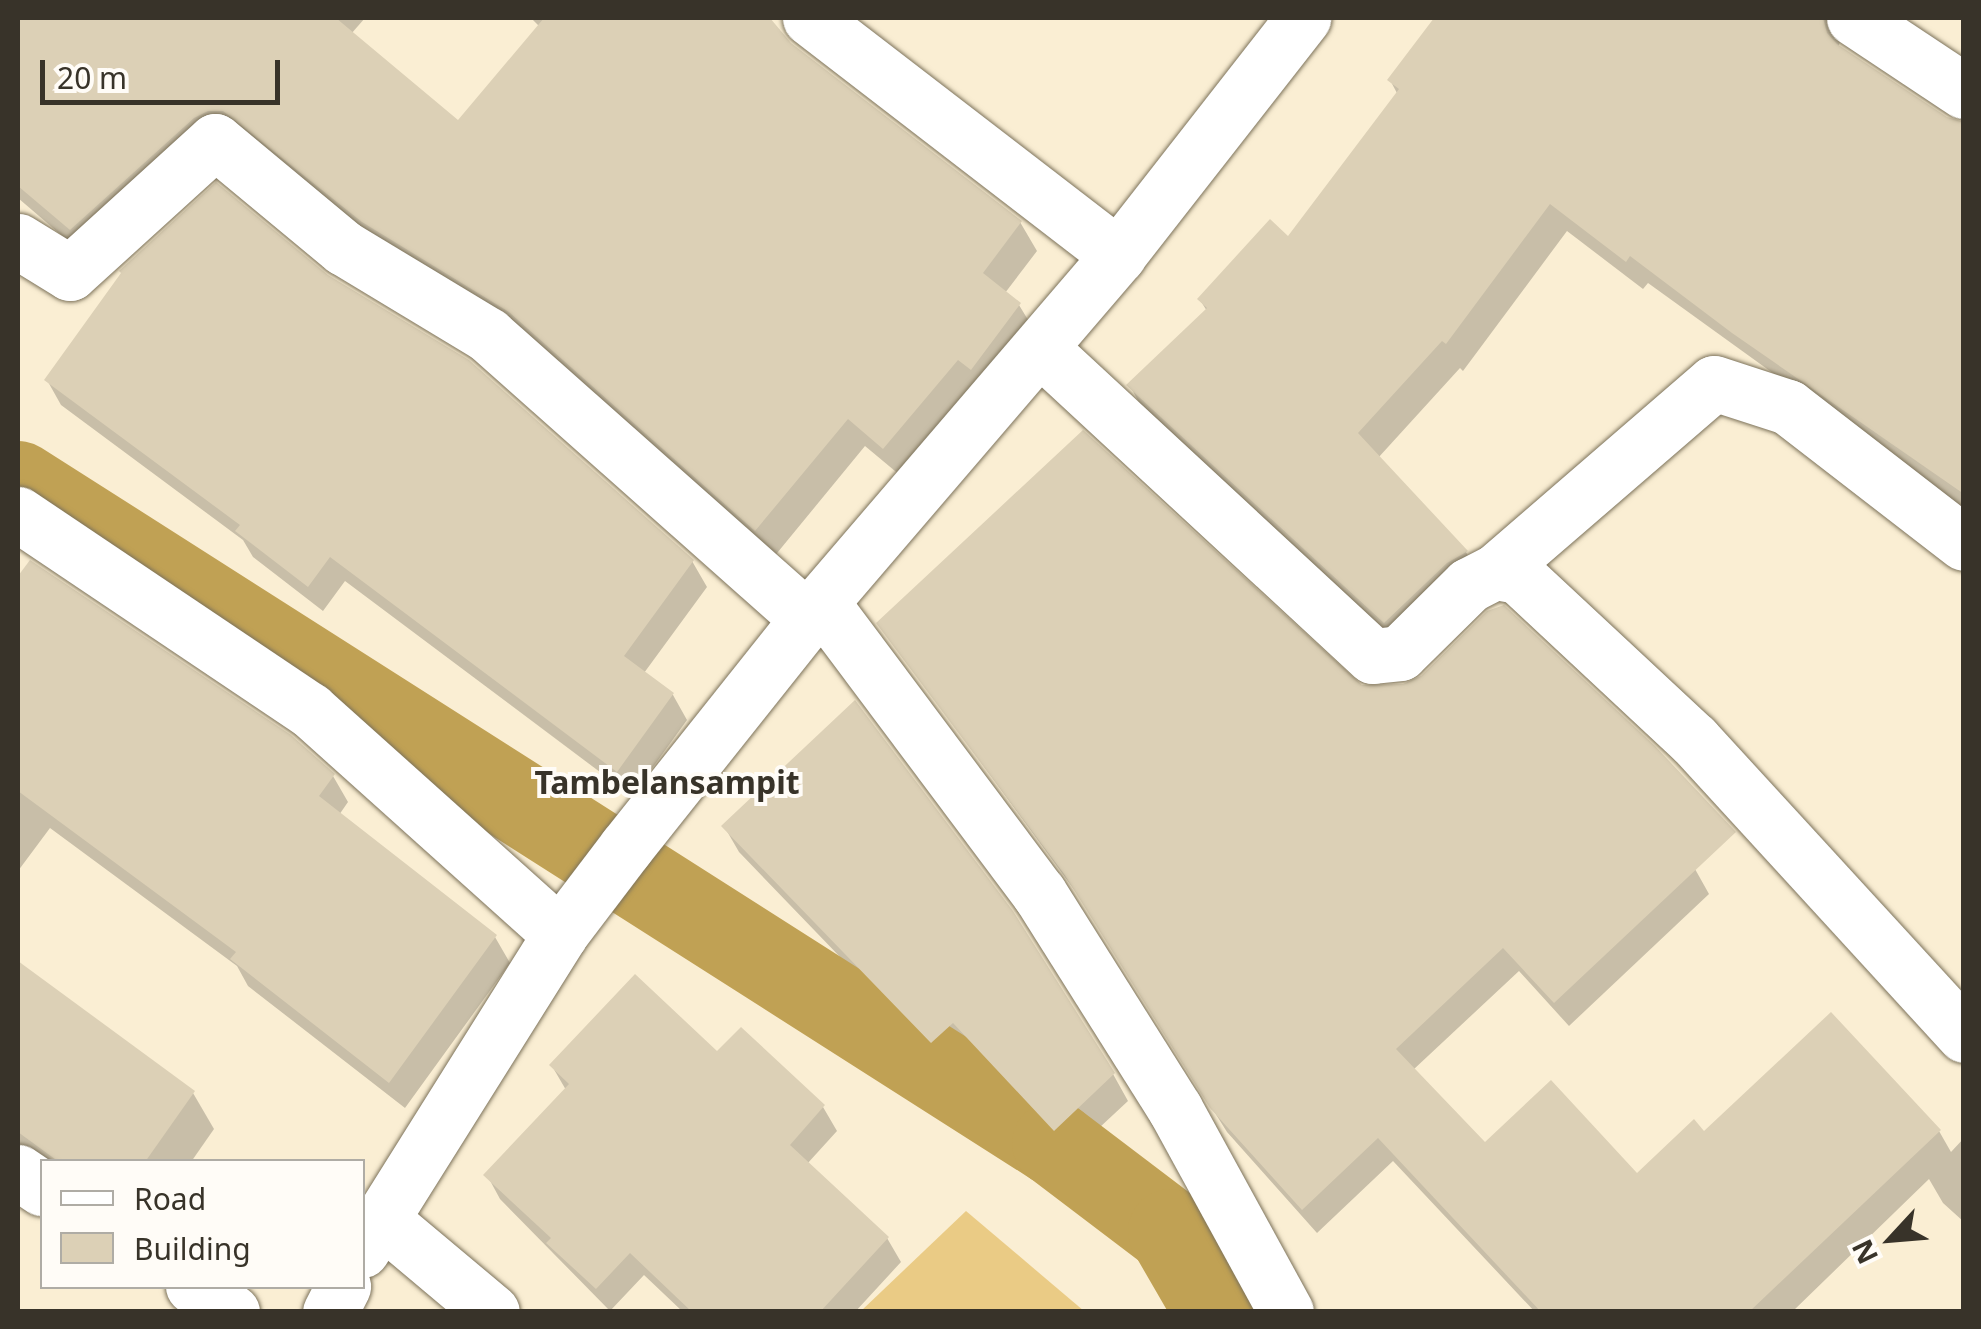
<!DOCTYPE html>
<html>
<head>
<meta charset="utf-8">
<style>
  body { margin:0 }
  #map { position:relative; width:1981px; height:1329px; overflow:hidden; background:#faeed3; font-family:"Noto Sans",sans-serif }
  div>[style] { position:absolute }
  .green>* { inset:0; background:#eacb85 }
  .shadow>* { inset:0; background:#0003 }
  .canal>* { height:85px; margin:-42.5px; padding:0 42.5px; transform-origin:42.5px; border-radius:42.5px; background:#c0a154 }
  .building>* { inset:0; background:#dcd0b6 }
  .roads { filter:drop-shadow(0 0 2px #7c725a) drop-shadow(0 0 2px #7c725a) }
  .minor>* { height:55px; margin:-27.5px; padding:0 27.5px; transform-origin:27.5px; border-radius:27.5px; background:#fff }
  span { translate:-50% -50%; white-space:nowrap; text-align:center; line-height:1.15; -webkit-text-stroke:8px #fffcf7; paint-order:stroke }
  .quarter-label { font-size:32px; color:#383329; font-weight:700 }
  .frame { position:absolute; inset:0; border:20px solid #383329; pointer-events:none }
  .legend { position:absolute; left:40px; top:1159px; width:325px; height:130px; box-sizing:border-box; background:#fffcf7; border:2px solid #afaca5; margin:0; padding:12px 18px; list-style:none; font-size:30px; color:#383329 }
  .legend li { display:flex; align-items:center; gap:20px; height:50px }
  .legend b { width:50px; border:2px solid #afaca5 }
  .north { position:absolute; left:1841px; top:1189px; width:100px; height:100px; -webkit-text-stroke:8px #fffcf7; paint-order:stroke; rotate:244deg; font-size:28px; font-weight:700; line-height:40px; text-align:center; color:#383329 }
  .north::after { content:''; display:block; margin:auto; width:35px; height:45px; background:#383329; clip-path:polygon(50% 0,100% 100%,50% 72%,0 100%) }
  .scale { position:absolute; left:40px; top:60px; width:240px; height:45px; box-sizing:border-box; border:5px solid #383329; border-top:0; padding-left:12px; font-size:30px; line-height:35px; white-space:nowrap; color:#383329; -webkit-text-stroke:8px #fffcf7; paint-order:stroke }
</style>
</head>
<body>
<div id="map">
  <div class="green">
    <div style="clip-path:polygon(966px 1211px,1084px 1311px,861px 1311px)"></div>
  </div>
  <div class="shadow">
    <div style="clip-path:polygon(18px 18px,365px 18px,351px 34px,459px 124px,540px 27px,531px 18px,747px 18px,796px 59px,1020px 222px,1037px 251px,1005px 293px,1019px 305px,1036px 333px,901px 476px,865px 446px,773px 558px,241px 139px,88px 258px,18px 198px)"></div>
    <div style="clip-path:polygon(1437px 18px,1865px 18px,1844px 29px,1838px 48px,1946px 119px,1964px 125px,1964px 511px,1648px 283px,1643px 289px,1567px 231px,1463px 371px,1460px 368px,1378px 458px,1466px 552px,1482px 581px,1404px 651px,1146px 415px,1130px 386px,1207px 311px,1200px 300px,1289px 240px,1398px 95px,1390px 80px)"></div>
    <div style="clip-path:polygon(326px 277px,692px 561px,707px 587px,644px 673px,673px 695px,687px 720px,632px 796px,345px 581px,323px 611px,253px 557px,243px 540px,61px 405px,47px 380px)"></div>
    <div style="clip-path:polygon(30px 563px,333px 776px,348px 802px,339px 815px,495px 937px,510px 963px,405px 1108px,248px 986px,237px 966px,50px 828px,18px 871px,18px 580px)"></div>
    <div style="clip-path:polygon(879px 623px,1362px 688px,1695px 869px,1709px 894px,1569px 1026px,1519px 971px,1413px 1070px,1485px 1146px,1636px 1176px,1704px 1134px,1939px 1131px,1951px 1152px,1964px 1138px,1964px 1222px,1943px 1203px,1929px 1179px,1792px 1312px,1535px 1312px,1393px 1161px,1317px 1233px,1227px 1132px,1081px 899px)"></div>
    <div style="clip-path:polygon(724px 826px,1113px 1074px,1128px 1101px,1070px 1155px,969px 1047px,947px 1068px,739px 852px)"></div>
    <div style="clip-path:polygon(22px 967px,193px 1093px,214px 1129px,191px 1162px,42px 1162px,18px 1151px,18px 974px)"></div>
    <div style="clip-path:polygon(718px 1054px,823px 1107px,837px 1131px,807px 1164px,887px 1238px,901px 1262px,855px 1312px,683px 1312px,644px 1275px,610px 1311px,500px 1199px,487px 1175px,566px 1090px,552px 1066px)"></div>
  </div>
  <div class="canal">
    <div style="left:18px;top:483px;width:1228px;rotate:32.5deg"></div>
    <div style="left:1054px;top:1143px;width:146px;rotate:37.2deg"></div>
    <div style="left:1170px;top:1231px;width:94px;rotate:59.9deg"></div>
  </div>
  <div class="building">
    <div style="clip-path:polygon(18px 18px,336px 18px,458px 120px,544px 18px,770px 18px,791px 43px,1022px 221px,983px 273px,1021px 303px,971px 370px,958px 360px,883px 449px,848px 419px,755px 531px,509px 312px,362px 222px,223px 111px,208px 111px,194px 118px,70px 230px,18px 186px)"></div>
    <div style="clip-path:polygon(1434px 18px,1823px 18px,1827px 33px,1837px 44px,1947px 117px,1964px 122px,1964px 494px,1732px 333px,1630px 256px,1626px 262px,1550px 204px,1446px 344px,1442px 341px,1358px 433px,1468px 551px,1447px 563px,1384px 623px,1126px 385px,1207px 308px,1197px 299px,1270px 219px,1288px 236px,1399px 89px,1387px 80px)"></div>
    <div style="clip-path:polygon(216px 182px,328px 275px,469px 360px,694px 560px,624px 656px,674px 693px,617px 772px,330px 557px,308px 587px,235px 531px,240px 525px,44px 380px,121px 273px,119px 271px)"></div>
    <div style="clip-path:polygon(1083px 430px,1362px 685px,1403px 684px,1421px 676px,1487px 611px,1504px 605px,1655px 746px,1736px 832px,1554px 1003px,1503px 948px,1396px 1049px,1485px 1142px,1551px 1080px,1637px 1173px,1694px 1119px,1704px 1131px,1831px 1012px,1941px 1130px,1749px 1312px,1541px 1312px,1378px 1138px,1302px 1210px,1210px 1108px,1064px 874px,876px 623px)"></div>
    <div style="clip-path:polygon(30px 560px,291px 735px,335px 774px,319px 796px,497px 935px,389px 1083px,230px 959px,236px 952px,18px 791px,18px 576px)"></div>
    <div style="clip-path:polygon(855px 700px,1013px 911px,1115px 1073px,1054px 1131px,953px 1023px,931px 1043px,721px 826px)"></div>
    <div style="clip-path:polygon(18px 961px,195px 1091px,145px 1162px,59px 1162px,18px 1132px)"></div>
    <div style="clip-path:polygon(635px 974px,717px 1051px,741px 1027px,825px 1105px,790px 1145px,889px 1237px,820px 1312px,692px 1312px,630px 1253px,596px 1289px,546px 1243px,551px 1238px,483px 1175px,569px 1084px,549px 1065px)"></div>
  </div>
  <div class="roads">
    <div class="minor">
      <div style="left:810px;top:18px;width:389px;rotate:37.6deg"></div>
      <div style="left:1854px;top:18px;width:132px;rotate:33.6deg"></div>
      <div style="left:18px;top:241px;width:61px;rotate:31.6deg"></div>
      <div style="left:70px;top:273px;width:196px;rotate:-42.3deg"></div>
      <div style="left:215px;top:141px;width:168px;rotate:39.7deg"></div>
      <div style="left:344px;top:248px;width:168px;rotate:31.1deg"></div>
      <div style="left:488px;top:335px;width:431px;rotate:41.6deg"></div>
      <div style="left:1041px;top:349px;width:452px;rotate:42.8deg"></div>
      <div style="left:1373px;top:656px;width:27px;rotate:-6deg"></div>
      <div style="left:1400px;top:653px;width:97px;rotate:-44.6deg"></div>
      <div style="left:1469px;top:585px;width:29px;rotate:-27deg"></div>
      <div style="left:1495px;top:572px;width:23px;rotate:10deg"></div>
      <div style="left:1518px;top:576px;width:241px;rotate:43deg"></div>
      <div style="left:1694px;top:740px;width:400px;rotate:47.5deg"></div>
      <div style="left:18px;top:514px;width:352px;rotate:33.9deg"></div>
      <div style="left:310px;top:710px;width:336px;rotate:41.9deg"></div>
      <div style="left:1495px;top:572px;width:289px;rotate:-40.8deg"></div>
      <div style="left:1714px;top:383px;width:78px;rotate:18deg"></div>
      <div style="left:1788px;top:407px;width:222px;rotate:37.7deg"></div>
      <div style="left:821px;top:602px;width:364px;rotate:53.2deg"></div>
      <div style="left:1039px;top:893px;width:255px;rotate:57.8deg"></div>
      <div style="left:1175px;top:1109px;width:231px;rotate:61.3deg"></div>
      <div style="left:18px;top:1172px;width:29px;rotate:34deg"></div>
      <div style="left:380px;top:1218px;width:146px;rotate:40deg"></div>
      <div style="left:362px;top:1250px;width:373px;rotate:-57.9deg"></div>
      <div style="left:560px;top:934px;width:109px;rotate:-52.8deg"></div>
      <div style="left:626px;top:847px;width:313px;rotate:-51.5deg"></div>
      <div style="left:821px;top:602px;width:457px;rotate:-49.4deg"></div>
      <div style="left:1118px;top:255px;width:301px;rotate:-52deg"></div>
      <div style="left:193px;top:1286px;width:47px;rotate:33.7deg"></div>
      <div style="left:330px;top:1312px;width:29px;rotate:-63deg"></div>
    </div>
  </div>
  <div class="quarter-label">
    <span style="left:667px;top:782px">Tambelansampit</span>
  </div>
  <div class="frame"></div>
  <ul class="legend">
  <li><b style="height:12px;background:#fff"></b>Road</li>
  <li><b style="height:28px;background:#dcd0b6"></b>Building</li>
  </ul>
  <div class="north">N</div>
  <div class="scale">20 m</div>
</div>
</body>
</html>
